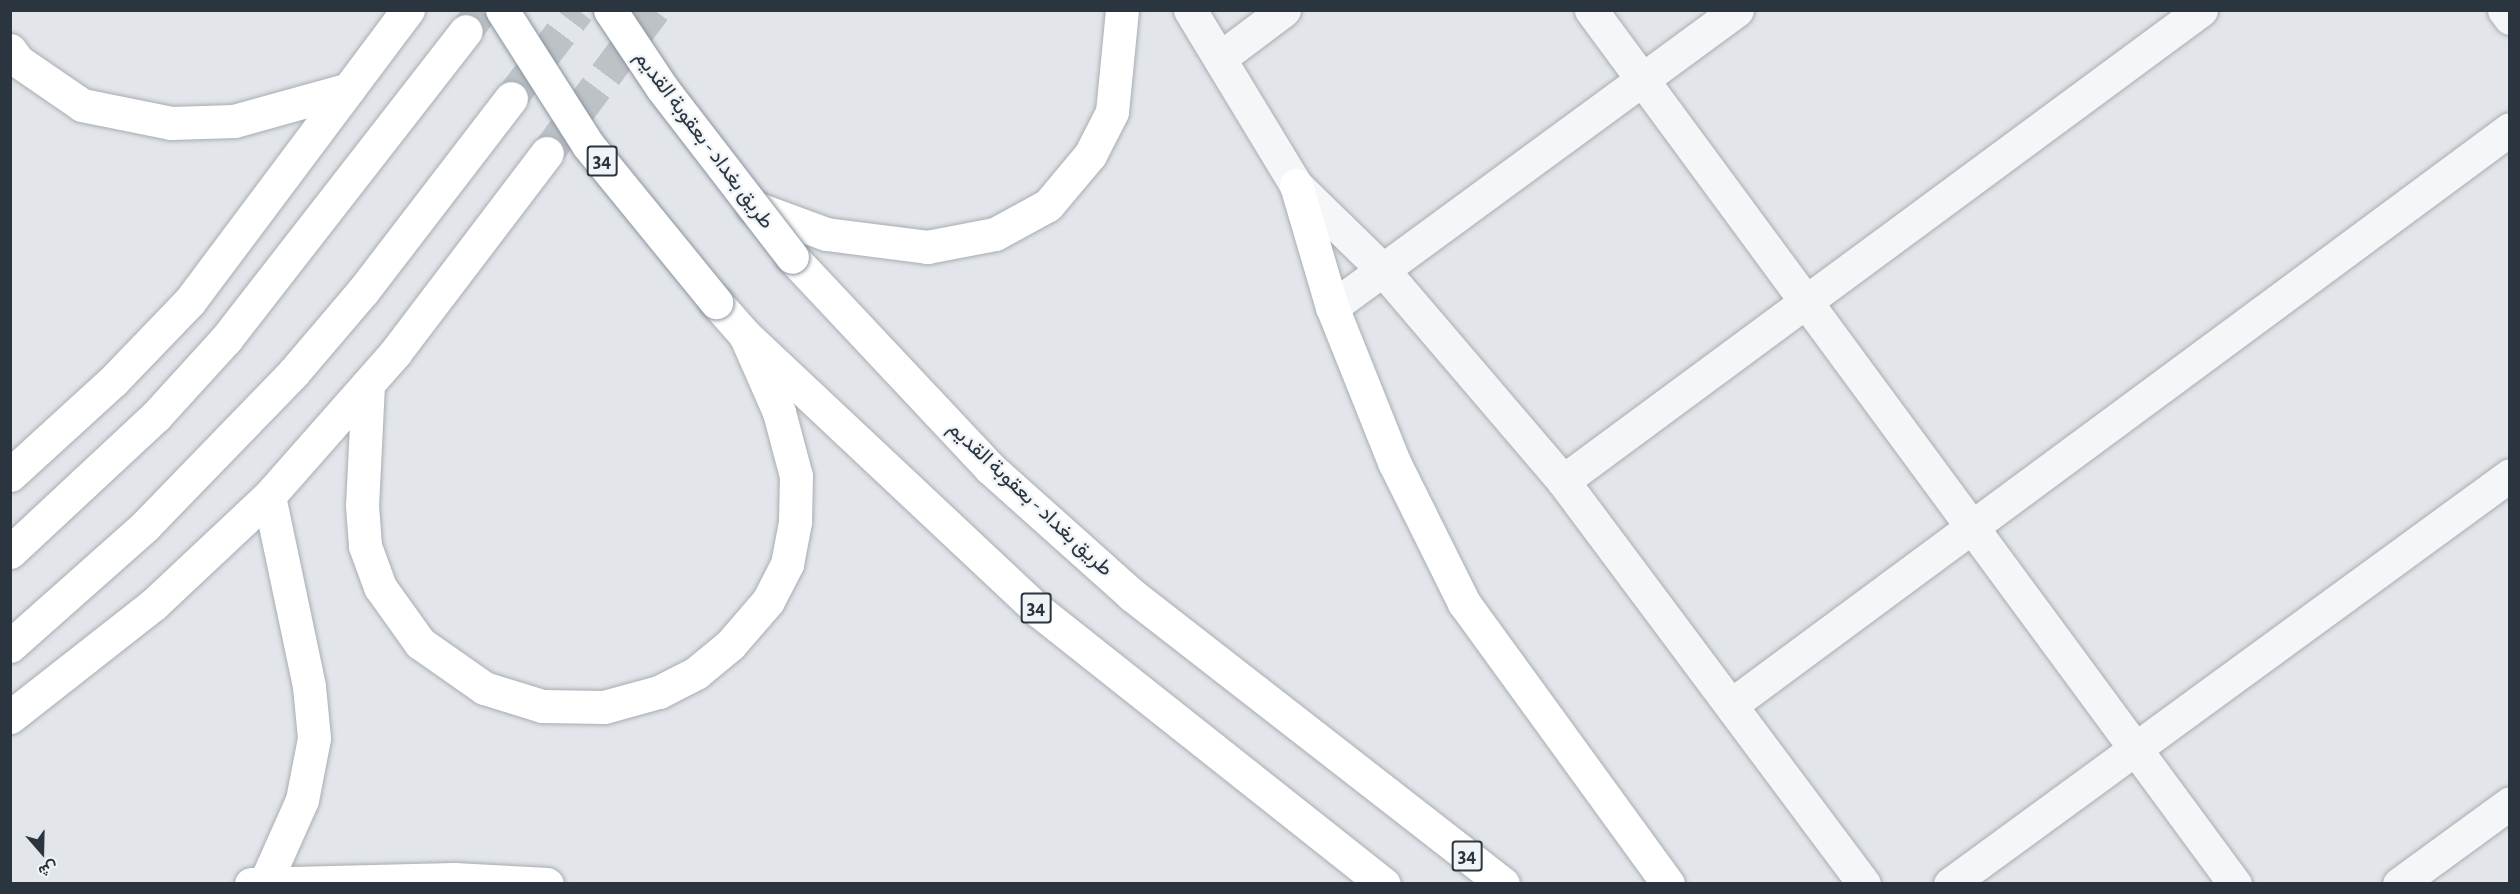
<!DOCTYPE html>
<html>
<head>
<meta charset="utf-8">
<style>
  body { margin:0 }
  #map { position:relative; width:2520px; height:894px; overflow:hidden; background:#e2e5e9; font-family:"Alegreya Sans",Vazirmatn,sans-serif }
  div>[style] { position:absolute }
  .primary-tunnel>* { height:33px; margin-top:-16.5px; transform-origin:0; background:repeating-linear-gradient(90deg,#bdc2c7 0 33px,transparent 0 49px) }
  .highway-tunnel>* { height:33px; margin-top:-16.5px; transform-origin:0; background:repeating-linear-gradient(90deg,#bdc2c7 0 33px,transparent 0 49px) }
  .roads { filter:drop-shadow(0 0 2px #a7adb3) drop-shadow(0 0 2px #a7adb3) }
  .street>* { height:33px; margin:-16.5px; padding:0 16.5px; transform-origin:16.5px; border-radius:16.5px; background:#f4f6f8 }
  .primary>* { height:33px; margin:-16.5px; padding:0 16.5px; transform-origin:16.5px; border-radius:16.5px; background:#fff }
  .highway>* { height:33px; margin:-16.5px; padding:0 16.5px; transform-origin:16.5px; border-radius:16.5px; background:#fff }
  .bridges { filter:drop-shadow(0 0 2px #8a949f) drop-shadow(0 0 2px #8a949f) }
  .highway-bridge>* { height:33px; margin:-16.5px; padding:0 16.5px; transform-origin:16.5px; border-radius:16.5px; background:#fff }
  span { translate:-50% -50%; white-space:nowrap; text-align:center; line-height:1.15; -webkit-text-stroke:4.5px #f1f4f7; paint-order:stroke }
  .shield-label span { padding:2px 4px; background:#f1f4f7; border:2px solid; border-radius:4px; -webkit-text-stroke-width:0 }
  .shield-label { font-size:20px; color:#2b3540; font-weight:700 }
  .street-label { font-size:21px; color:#2b3540 }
  .frame { position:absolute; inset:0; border:12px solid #2b3540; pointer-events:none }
  .north { position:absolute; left:12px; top:822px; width:60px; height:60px; -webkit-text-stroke:4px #f1f4f7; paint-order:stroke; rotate:160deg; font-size:16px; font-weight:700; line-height:24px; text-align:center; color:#2b3540 }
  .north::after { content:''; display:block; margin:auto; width:21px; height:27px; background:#2b3540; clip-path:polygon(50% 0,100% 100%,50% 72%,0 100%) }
</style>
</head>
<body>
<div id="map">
  <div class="primary-tunnel">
    <div style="left:466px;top:31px;width:26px;rotate:-53deg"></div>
    <div style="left:511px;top:98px;width:111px;rotate:-52.7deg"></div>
  </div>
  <div class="highway-tunnel">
    <div style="left:547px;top:153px;width:179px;rotate:-53.2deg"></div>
  </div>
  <div class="roads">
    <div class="street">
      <div style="left:1190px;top:10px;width:205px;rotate:58.8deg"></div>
      <div style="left:1296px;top:185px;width:122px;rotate:44.3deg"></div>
      <div style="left:1383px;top:270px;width:277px;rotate:49.5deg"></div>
      <div style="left:1563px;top:481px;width:503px;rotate:53.24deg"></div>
      <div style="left:1591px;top:10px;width:1086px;rotate:53.62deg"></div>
      <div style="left:2504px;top:10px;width:10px;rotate:53deg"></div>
      <div style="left:1220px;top:58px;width:80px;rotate:-36.9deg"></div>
      <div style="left:1332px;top:307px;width:502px;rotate:-36.25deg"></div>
      <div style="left:1563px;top:481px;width:793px;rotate:-36.44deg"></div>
      <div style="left:1731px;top:705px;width:969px;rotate:-36.48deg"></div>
      <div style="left:1950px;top:884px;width:693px;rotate:-36.14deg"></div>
      <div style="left:2399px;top:884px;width:137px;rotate:-36.1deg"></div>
    </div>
    <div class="primary">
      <div style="left:10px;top:552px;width:200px;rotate:-43deg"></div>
      <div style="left:156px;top:416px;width:104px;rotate:-47.7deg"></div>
      <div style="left:226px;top:339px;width:390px;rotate:-52.1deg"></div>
      <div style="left:10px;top:646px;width:181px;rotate:-41.6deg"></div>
      <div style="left:145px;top:526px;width:214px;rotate:-45.9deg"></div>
      <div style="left:294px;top:372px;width:106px;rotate:-49.6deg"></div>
      <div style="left:363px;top:291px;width:243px;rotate:-52.5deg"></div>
    </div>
    <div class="highway">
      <div style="left:10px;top:50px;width:14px;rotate:54deg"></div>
      <div style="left:18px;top:61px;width:78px;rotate:34.5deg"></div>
      <div style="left:82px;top:105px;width:91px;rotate:11.4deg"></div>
      <div style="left:171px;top:123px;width:63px;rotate:-1.8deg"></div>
      <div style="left:234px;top:121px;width:119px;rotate:-15.5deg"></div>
      <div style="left:1296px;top:185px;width:127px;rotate:73.6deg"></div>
      <div style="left:1332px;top:307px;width:167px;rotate:68.2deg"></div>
      <div style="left:1394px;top:462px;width:157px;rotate:63.6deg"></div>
      <div style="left:1464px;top:603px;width:347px;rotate:54deg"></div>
      <div style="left:753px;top:207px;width:78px;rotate:20.3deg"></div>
      <div style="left:826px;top:234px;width:102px;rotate:7.3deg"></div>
      <div style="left:927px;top:247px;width:69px;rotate:-10.8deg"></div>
      <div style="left:995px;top:234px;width:60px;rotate:-28.7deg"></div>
      <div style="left:1048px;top:205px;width:65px;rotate:-50deg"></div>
      <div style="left:1090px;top:155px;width:48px;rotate:-62.9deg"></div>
      <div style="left:1112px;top:112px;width:102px;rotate:-84.4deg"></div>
      <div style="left:792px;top:257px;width:289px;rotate:46.8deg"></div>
      <div style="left:990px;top:468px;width:191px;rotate:41.8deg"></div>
      <div style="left:1132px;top:595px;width:470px;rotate:37.9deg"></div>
      <div style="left:716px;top:302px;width:44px;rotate:48.7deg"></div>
      <div style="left:745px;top:335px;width:403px;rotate:43.2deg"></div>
      <div style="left:1039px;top:611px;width:440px;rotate:38.4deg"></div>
      <div style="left:368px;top:384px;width:121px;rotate:92.8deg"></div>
      <div style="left:362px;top:505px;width:41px;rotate:85.8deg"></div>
      <div style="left:365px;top:546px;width:44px;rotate:69.9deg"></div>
      <div style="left:380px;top:587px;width:69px;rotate:54.5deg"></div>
      <div style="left:420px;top:643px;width:78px;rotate:35.1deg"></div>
      <div style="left:484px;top:688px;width:61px;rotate:17.2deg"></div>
      <div style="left:542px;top:706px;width:62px;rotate:0.9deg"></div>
      <div style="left:604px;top:707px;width:57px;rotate:-15.3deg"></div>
      <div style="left:659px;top:692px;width:42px;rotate:-27.2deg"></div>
      <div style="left:696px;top:673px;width:44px;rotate:-39.5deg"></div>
      <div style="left:730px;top:645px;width:58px;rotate:-49.2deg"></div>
      <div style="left:768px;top:601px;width:42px;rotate:-62.8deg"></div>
      <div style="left:787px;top:564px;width:43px;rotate:-79.2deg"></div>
      <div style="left:795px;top:522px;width:46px;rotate:-88.8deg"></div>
      <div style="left:796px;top:476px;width:66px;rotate:-104.9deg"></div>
      <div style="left:779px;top:412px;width:84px;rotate:-113.8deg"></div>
      <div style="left:10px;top:475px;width:139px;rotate:-42.4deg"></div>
      <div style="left:113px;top:381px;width:111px;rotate:-46.1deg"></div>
      <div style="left:190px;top:301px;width:364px;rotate:-53.2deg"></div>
      <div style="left:10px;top:717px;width:183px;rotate:-38.1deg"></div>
      <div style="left:154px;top:604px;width:158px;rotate:-43.2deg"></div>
      <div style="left:269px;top:496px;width:191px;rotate:-48.6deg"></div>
      <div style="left:395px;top:353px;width:251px;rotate:-52.8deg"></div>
      <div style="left:265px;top:883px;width:91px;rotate:-66deg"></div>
      <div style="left:302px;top:800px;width:63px;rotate:-79deg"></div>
      <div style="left:314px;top:738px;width:52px;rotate:-95.5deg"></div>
      <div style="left:309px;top:686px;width:194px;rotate:-101.9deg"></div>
      <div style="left:251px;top:884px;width:203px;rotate:-1.4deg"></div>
      <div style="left:454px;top:879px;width:93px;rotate:3.1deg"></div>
    </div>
  </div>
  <div class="bridges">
    <div class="highway-bridge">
      <div style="left:502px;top:10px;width:160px;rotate:57.5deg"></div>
      <div style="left:588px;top:145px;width:203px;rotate:50.8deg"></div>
      <div style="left:610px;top:10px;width:94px;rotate:56.3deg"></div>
      <div style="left:662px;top:88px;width:213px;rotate:52.4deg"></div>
    </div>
  </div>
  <div class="shield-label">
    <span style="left:602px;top:161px">34</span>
    <span style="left:1036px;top:608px">34</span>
    <span style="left:1467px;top:856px">34</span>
  </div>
  <div class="street-label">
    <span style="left:704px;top:140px;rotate:53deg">طريق بغداد - بعقوبة القديم</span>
    <span style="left:1030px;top:499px;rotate:43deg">طريق بغداد - بعقوبة القديم</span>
  </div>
  <div class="frame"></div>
  <div class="north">ش</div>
</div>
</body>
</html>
